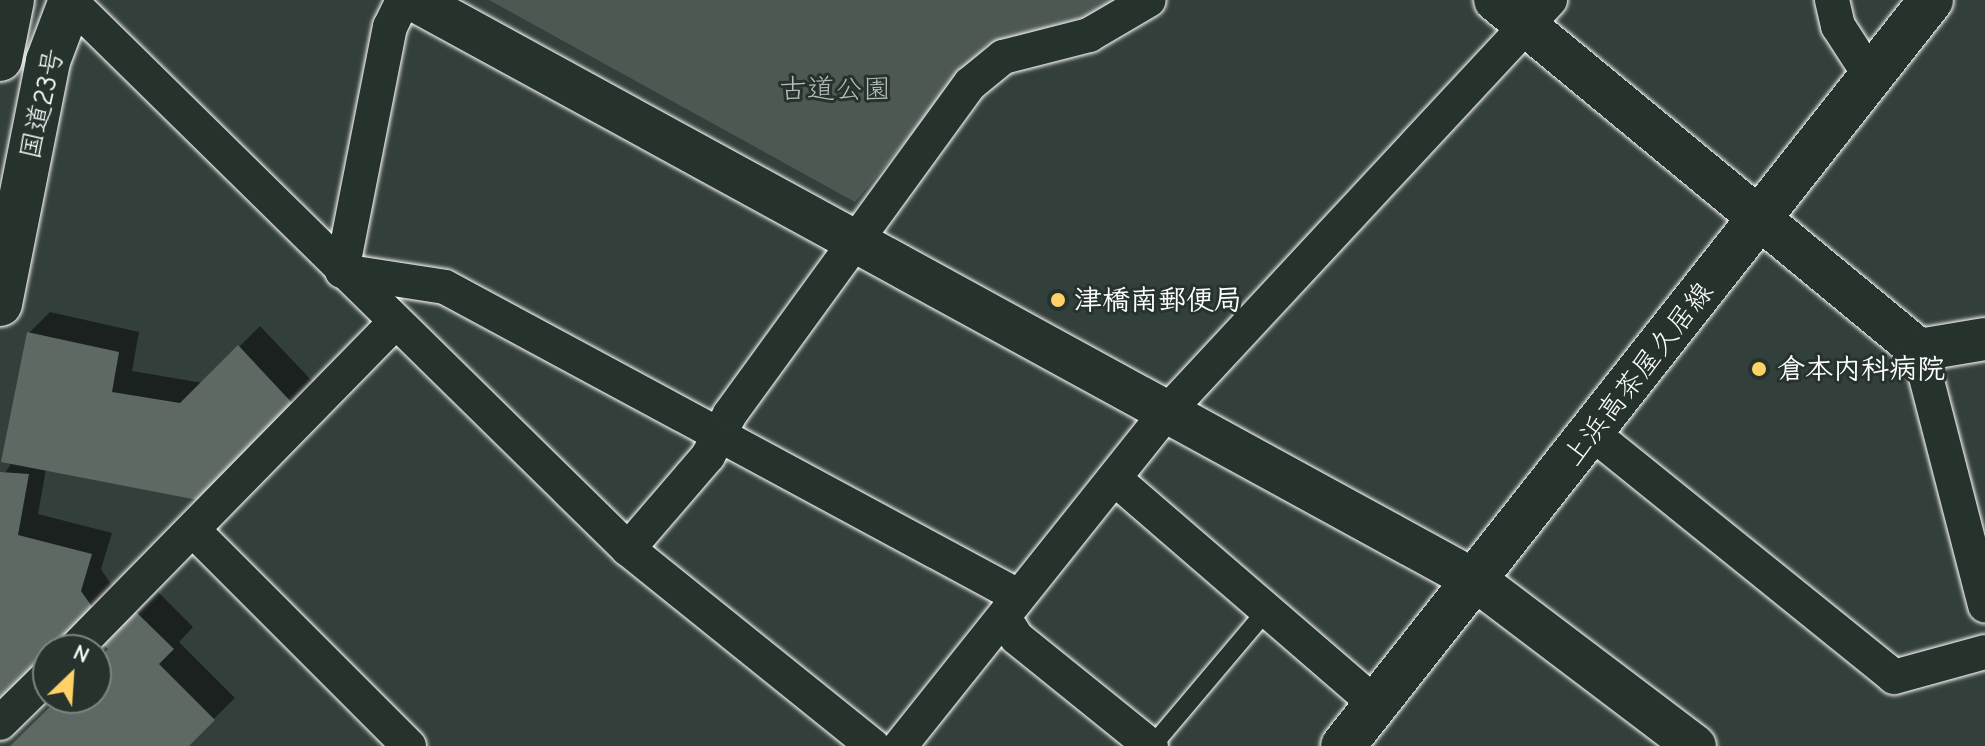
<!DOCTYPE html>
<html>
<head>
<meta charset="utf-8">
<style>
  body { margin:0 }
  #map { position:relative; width:1985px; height:746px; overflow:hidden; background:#333f3a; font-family:"Comic Neue","Klee One",sans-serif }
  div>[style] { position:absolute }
  .green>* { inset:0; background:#4d5853 }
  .shadow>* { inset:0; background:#0007 }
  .building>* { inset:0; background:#5f6964 }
  .roads { filter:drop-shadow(0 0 2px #fff) drop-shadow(0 0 2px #fff) }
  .service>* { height:18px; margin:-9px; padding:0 9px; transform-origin:9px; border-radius:9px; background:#26332d }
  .minor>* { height:34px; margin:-17px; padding:0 17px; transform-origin:17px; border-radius:17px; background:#26332d }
  .tertiary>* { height:42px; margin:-21px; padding:0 21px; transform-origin:21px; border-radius:21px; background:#26332d }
  .secondary>* { height:44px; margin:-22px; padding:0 22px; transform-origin:22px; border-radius:22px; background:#26332d }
  .trunk>* { height:44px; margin:-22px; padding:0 22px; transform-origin:22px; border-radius:22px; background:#26332d }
  .dots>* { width:22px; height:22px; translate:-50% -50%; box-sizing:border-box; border:4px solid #26332d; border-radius:50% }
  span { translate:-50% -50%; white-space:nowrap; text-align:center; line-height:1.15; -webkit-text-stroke:6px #26332d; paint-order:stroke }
  .park-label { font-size:28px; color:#b8bcba }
  .street-label { font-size:28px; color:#fff }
  .poi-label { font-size:28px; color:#fff; font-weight:700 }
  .left { translate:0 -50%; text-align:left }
  .north { position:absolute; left:32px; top:634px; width:80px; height:80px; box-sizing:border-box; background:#26332d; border:2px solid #7d8581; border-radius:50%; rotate:25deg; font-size:22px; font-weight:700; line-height:32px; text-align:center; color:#fff }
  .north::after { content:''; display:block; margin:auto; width:28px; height:36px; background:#ffd166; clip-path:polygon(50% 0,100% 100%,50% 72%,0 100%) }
</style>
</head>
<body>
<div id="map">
  <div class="green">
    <div style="clip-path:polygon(489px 0,1117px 0,1095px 14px,987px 45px,855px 202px)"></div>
  </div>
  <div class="shadow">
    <div style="clip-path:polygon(50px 312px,139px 332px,132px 371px,203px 383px,260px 326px,314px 383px,223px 478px,46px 469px,38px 514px,112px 533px,101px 569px,114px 589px,0 699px,0 481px,12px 462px,29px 333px)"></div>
    <div style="clip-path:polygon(158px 592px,193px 627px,179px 642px,235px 698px,186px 746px,13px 746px,61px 698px,96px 698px,96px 664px,111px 649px,105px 644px)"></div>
  </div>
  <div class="building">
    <div style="clip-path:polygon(27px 332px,119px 352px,112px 392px,180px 403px,238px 345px,294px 405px,203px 501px,1px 462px)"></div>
    <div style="clip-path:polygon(0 472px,29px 474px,18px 535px,92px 554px,81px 591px,95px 611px,0 702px)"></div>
    <div style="clip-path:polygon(135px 611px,174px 649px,159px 664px,215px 720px,189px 746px,10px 746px,59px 698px,96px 698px,96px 661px,108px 649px,102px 644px)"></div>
  </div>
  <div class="roads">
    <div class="service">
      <div style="left:1152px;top:746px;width:177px;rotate:-49.8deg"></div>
    </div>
    <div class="minor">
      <div style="left:1832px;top:0;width:27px;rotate:77deg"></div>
      <div style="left:1838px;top:26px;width:61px;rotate:57.1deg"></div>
      <div style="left:70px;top:1px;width:782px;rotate:44.48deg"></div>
      <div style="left:628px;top:549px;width:314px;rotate:38.8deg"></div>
      <div style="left:342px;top:271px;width:104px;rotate:8.8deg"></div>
      <div style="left:445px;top:287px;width:651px;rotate:28.34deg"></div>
      <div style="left:342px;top:271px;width:249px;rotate:-78.9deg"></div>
      <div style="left:390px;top:27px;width:30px;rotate:-64deg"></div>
      <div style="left:1919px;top:350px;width:264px;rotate:75.5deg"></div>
      <div style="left:1592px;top:433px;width:388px;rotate:38.9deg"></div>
      <div style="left:1894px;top:677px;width:94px;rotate:-15.4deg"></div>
      <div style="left:1115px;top:479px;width:346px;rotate:40.8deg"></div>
      <div style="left:194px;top:531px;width:304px;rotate:45deg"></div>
      <div style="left:628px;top:549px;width:123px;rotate:-49.3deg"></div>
      <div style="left:708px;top:456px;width:47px;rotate:-62.4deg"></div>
      <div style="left:730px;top:414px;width:408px;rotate:-54deg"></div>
      <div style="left:970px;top:84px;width:43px;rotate:-39.3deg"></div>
      <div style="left:1003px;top:57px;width:89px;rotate:-14.3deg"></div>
      <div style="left:1089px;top:35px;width:69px;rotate:-30.3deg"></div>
      <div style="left:1005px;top:619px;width:22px;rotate:58deg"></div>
      <div style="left:1017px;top:638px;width:172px;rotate:38.9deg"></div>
      <div style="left:74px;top:650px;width:458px;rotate:-45.6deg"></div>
      <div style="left:0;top:723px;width:67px;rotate:-44.4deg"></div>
      <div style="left:900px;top:746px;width:426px;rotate:-51.4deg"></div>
      <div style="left:1166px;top:413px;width:564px;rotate:-47.08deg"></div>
    </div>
    <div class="tertiary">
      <div style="left:414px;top:0;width:1213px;rotate:28.68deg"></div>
      <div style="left:1478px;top:582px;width:272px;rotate:37.1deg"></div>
      <div style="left:1495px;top:0;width:550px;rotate:39.54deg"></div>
      <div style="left:1919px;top:350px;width:67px;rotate:-9.5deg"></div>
    </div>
    <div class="secondary">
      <div style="left:1343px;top:746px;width:950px;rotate:-51.75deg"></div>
    </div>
    <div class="trunk">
      <div style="left:0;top:59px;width:60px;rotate:-78.5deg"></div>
      <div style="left:0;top:304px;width:248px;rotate:-78.8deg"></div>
      <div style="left:48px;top:61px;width:65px;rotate:-69.3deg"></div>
    </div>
  </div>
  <div class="dots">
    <div style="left:1058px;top:300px;background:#ffd166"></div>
    <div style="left:1759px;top:369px;background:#ffd166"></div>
  </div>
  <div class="park-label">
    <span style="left:835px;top:89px">古道公園</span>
  </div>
  <div class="street-label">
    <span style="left:42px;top:104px;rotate:-77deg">国道23号</span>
    <span style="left:1638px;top:374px;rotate:-52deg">上浜高茶屋久居線</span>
  </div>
  <div class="poi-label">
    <span class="left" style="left:1074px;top:300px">津橋南郵便局</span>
    <span class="left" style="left:1777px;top:369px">倉本内科病院</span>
  </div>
  <div class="north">N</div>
</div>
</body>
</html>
